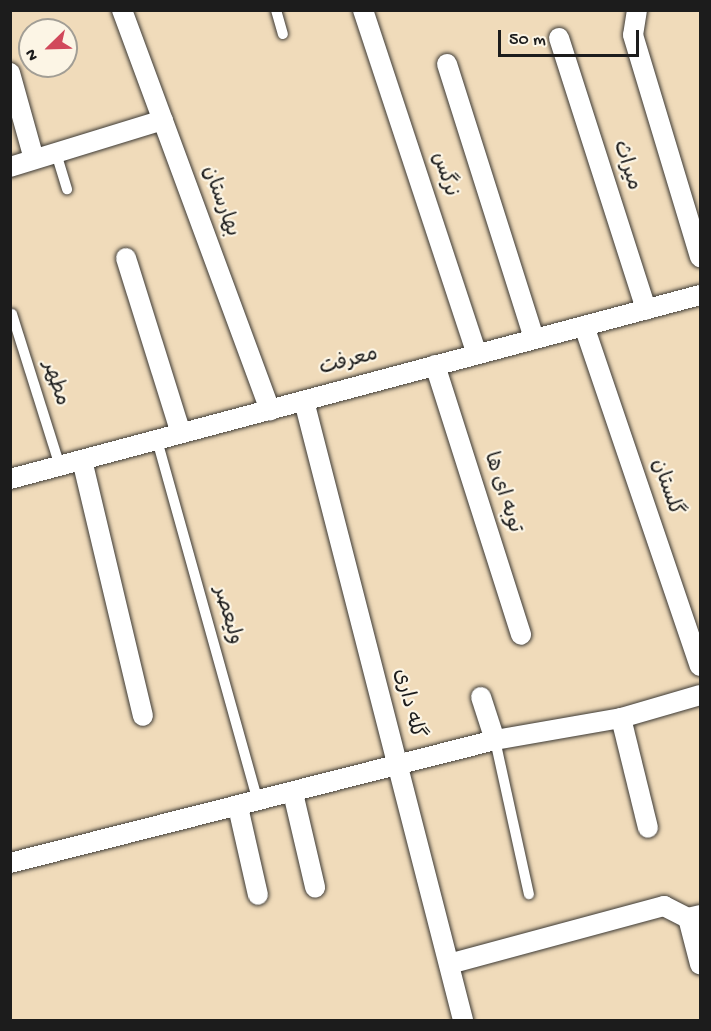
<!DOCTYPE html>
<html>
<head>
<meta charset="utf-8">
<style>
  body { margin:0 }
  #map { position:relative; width:711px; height:1031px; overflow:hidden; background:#f0dbba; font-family:"Gochi Hand","Playpen Sans Arabic",sans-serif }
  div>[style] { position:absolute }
  .roads { filter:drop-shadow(0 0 2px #3c3934) drop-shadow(0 0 2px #3c3934) }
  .service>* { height:10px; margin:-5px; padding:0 5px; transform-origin:5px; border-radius:5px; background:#fff }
  .minor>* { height:20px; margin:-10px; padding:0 10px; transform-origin:10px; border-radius:10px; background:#fff }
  span { translate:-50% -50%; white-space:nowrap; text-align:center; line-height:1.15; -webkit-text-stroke:4.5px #fcf5e5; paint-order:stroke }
  .street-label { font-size:21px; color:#1c1c1c }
  .frame { position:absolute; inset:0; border:12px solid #1c1c1c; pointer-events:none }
  .north { position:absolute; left:18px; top:18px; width:60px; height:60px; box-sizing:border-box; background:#fcf5e5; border:2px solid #a29e95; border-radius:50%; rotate:247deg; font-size:16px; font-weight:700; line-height:24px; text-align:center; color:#1c1c1c }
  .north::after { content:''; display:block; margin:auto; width:21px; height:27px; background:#d1495b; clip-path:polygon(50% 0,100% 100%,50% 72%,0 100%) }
  .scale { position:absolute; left:498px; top:30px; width:141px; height:27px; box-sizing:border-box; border:3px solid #1c1c1c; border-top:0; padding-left:8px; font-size:18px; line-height:21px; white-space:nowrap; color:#1c1c1c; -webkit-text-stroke:4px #fcf5e5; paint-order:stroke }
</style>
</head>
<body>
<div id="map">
  <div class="roads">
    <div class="service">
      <div style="left:276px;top:10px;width:25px;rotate:74deg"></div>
      <div style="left:56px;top:153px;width:38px;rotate:73deg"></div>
      <div style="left:12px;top:314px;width:159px;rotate:72.5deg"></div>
      <div style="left:157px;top:440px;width:376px;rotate:74.4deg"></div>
      <div style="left:495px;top:740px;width:158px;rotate:77.6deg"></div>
    </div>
    <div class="minor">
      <div style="left:122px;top:10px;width:427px;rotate:69.7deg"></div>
      <div style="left:363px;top:10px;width:362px;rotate:71.7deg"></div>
      <div style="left:637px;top:10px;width:25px;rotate:99deg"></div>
      <div style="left:633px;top:35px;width:232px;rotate:73.2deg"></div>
      <div style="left:559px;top:38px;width:285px;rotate:72.2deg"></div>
      <div style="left:447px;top:64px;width:288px;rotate:72.4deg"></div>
      <div style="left:10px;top:73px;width:89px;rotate:74.4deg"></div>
      <div style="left:10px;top:167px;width:160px;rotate:-17.1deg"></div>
      <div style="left:126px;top:258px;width:183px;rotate:72.6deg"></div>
      <div style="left:584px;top:326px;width:359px;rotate:71.2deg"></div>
      <div style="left:435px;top:365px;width:283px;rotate:72.3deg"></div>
      <div style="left:304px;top:401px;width:639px;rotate:75.59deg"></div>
      <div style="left:82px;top:460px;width:263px;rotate:76.6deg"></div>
      <div style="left:10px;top:479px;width:714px;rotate:-14.93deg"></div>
      <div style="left:481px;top:697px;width:45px;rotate:72deg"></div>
      <div style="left:621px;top:718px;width:113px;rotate:76.2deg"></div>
      <div style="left:293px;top:793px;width:97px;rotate:76.8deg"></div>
      <div style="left:238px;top:807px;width:90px;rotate:77.2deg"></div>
      <div style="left:10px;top:863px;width:500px;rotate:-14.23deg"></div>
      <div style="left:495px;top:740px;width:128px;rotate:-9.9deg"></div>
      <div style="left:621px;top:718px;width:82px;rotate:-16.2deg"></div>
      <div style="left:688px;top:918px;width:48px;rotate:75.4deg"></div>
      <div style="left:449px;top:964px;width:223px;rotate:-15.1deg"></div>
      <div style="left:664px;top:906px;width:27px;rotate:27deg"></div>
      <div style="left:688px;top:918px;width:12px;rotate:-14deg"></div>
    </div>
  </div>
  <div class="street-label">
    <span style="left:625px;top:166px;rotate:72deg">میراث</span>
    <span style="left:443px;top:175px;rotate:72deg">نرگس</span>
    <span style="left:219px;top:202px;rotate:70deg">بهارستان</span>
    <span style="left:349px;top:363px;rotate:-15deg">معرفت</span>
    <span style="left:54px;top:384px;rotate:72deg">مطهر</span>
    <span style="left:665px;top:488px;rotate:71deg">گلستان</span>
    <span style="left:501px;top:493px;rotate:72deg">توبه ای ها</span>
    <span style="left:226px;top:616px;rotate:74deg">ولیعصر</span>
    <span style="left:407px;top:704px;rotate:76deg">گله داری</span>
  </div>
  <div class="frame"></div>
  <div class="north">N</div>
  <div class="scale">50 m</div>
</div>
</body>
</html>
